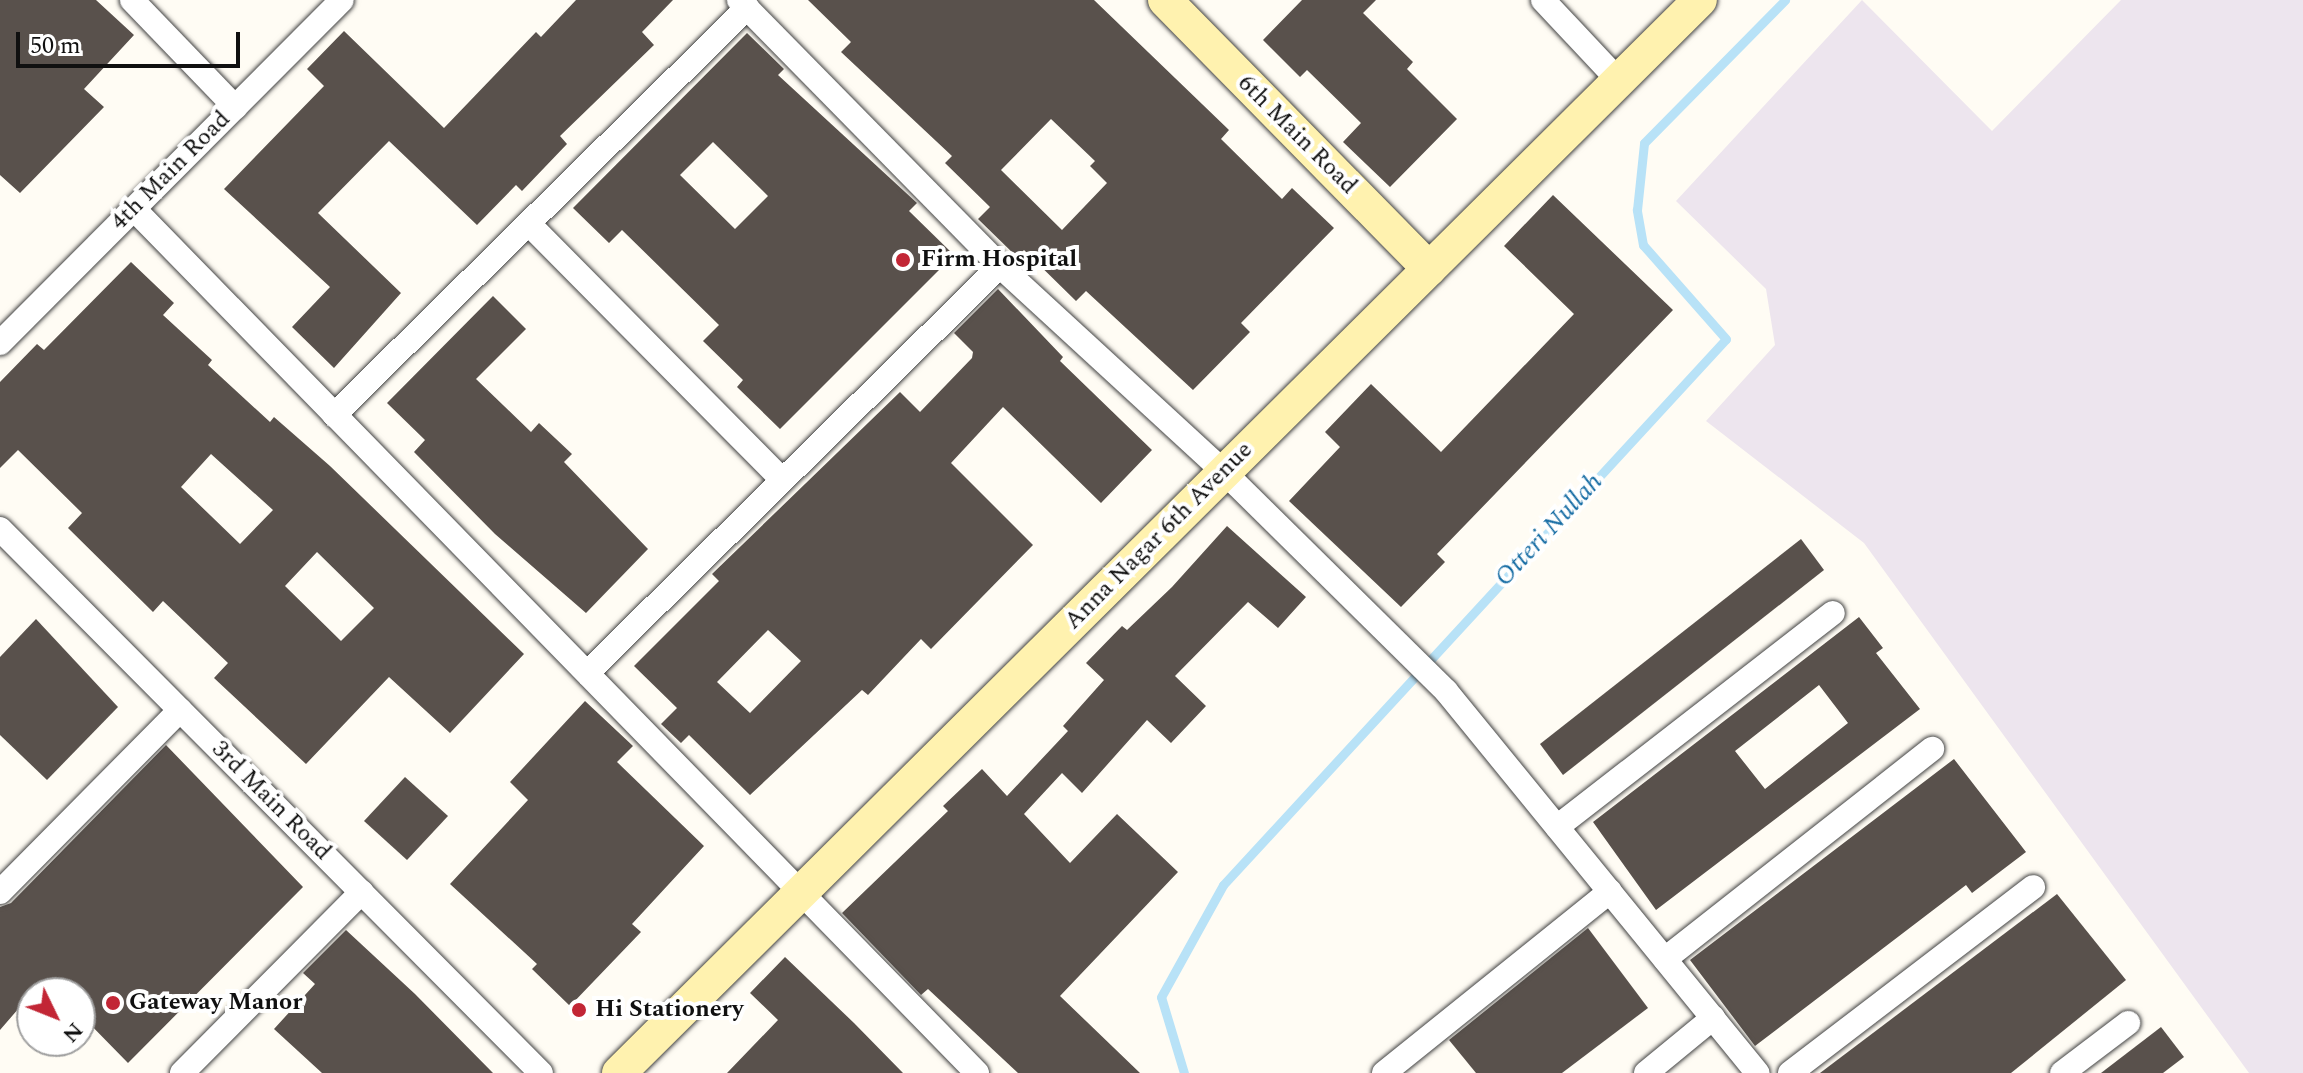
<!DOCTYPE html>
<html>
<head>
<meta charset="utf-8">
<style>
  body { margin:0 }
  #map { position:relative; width:2303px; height:1073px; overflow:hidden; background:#fffcf4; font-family:Spectral,serif }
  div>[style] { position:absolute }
  .industrial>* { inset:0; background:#ede5ee }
  .stream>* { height:9px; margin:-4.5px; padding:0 4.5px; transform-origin:4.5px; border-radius:4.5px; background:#b8e2f7 }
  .building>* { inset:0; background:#59514c }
  .roads { filter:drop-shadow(0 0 2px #434343) drop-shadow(0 0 2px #434343) }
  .street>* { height:24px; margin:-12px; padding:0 12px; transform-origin:12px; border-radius:12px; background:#fff }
  .secondary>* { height:34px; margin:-17px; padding:0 17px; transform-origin:17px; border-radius:17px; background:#fff2af }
  .dots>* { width:22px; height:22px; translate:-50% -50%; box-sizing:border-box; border:4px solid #fff; border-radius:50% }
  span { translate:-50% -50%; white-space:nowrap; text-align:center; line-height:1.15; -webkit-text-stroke:8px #fff; paint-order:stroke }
  .street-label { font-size:24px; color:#101010 }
  .poi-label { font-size:24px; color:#101010; font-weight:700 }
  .left { translate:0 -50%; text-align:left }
  .water-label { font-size:26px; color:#176da4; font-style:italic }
  .north { position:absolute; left:16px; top:977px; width:80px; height:80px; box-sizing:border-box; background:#fff; border:2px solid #9f9f9f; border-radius:50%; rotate:133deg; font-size:22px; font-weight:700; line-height:32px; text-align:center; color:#101010 }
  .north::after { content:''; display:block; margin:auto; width:28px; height:36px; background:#c22635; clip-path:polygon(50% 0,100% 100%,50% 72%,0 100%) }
  .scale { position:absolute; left:16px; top:32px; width:224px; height:36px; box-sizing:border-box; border:4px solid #101010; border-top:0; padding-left:10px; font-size:24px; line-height:28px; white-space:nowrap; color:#101010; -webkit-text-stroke:6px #fff; paint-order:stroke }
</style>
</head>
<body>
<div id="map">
  <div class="industrial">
    <div style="clip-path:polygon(1862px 0,1992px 131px,2121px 0,2303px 0,2303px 1073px,2249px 1073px,1864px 543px,1706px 421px,1775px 345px,1766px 289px,1676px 201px)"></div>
  </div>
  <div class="stream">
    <div style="left:1184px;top:1073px;width:79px;rotate:-106.8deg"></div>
    <div style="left:1161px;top:997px;width:128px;rotate:-61deg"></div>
    <div style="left:1223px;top:885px;width:742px;rotate:-47.35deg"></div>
    <div style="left:1726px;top:339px;width:125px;rotate:-131.4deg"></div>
    <div style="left:1643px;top:245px;width:36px;rotate:-100deg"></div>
    <div style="left:1637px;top:210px;width:67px;rotate:-84deg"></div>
    <div style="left:1644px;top:143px;width:201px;rotate:-45.4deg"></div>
  </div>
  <div class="building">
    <div style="clip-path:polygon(0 0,96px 0,134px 35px,84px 89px,104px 107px,20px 193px,0 175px)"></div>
    <div style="clip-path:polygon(576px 0,673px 0,642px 32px,654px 45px,560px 136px,567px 144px,522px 191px,516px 185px,477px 225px,389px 141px,318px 213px,401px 293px,334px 368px,292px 327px,330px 287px,224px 189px,324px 86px,307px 69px,344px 31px,444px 128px,536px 32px,541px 37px)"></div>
    <div style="clip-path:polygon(evenodd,808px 0,1094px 0,1229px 130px,1221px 139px,1282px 199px,1292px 188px,1334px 228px,1241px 323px,1250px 332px,1193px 390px,1086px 291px,1076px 301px,1024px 250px,1017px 257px,978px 219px,990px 207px,945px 163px,952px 156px,841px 52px,851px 42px,808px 0,1051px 119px,1095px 161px,1090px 166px,1107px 183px,1062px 230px,1001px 170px,1051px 119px)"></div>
    <div style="clip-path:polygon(1302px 0,1376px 0,1363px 13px,1413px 62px,1407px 69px,1457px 119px,1390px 187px,1343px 142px,1361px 123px,1307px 70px,1300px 77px,1263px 40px)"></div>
    <div style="clip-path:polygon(evenodd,747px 33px,784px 69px,778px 75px,917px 203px,909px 211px,954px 255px,780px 429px,737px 387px,743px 380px,703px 341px,719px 325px,622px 230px,609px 243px,573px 208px,747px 33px,713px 142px,768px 196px,735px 229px,680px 175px,713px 142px)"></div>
    <div style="clip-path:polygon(1553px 195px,1673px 310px,1437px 554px,1445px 562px,1401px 607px,1289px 501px,1340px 447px,1325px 432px,1371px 384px,1441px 452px,1574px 314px,1504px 246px)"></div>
    <div style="clip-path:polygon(evenodd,131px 262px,174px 303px,163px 315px,212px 360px,208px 365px,270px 422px,274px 417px,330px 466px,524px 654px,450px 733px,389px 677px,306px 764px,214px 678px,228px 663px,163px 601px,153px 612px,68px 528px,82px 513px,18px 450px,0 468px,0 382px,37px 344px,44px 350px,131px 262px,211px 454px,273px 510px,240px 544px,181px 487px,211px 454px,131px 262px,317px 552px,374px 608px,341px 641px,285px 586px,317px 552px)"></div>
    <div style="clip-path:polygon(evenodd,998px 289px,1063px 357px,1060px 361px,1152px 450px,1101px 503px,1003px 407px,951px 463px,1033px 545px,931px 649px,921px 639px,868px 695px,862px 690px,750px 795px,689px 735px,681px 743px,661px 724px,677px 708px,634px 666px,719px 581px,712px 574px,900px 392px,920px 412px,972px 358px,973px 352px,954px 333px,998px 289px,768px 630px,801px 661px,750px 713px,717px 682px,768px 630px)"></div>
    <div style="clip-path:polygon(493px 296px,526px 329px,476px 379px,531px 432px,539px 423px,572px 454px,564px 462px,648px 549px,586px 613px,495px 534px,414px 452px,425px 440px,387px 403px)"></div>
    <div style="clip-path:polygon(1227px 526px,1306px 597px,1278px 628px,1248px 602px,1175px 676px,1206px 706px,1171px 743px,1147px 720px,1082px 793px,1062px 773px,1024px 814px,1070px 863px,1117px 814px,1178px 872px,1060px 996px,1140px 1073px,1018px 1073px,928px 989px,921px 995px,842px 913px,948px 811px,943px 806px,982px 769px,1007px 796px,1068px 731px,1063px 726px,1104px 680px,1086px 663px,1122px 626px,1127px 630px,1172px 587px)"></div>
    <div style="clip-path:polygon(1801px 539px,1824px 570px,1563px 775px,1540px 744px)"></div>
    <div style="clip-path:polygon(evenodd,1859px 617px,1883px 648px,1876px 653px,1920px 709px,1656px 910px,1593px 822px,1859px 617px,1819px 685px,1848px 723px,1765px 789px,1735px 751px,1819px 685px)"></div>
    <div style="clip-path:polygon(36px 619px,118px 707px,47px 780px,0 735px,0 657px)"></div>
    <div style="clip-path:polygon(585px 701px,633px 746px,617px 762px,704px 846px,632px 924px,641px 932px,570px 1006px,532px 969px,537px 964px,450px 884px,528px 800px,510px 782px)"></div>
    <div style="clip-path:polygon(166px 745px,303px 887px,128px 1063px,80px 1014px,80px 993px,32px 993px,0 1030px,0 907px,11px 903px)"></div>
    <div style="clip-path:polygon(1954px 759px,2026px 852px,1972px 893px,1966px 885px,1755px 1046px,1690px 960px)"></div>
    <div style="clip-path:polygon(405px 777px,448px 816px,407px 860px,364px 821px)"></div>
    <div style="clip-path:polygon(2057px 894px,2126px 980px,2011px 1073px,1820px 1073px)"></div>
    <div style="clip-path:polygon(1588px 928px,1648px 1008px,1562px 1073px,1476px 1073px,1449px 1040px)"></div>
    <div style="clip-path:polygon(346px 930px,415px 994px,493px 1073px,322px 1073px,274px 1029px,315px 984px,303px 973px)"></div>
    <div style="clip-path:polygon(785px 957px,854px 1023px,903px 1073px,727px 1073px,778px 1020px,750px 993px)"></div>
    <div style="clip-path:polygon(2161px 1027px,2184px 1057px,2163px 1073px,2101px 1073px)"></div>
  </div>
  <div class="roads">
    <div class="street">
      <div style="left:132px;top:0;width:149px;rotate:46.1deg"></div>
      <div style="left:739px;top:0;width:373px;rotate:45.5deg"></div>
      <div style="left:1000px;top:266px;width:304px;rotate:42.6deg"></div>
      <div style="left:1224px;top:472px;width:312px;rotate:44.6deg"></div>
      <div style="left:1446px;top:691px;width:493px;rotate:50.8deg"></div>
      <div style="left:1543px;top:0;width:111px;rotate:46.8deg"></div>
      <div style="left:134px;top:209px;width:1207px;rotate:45.7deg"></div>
      <div style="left:529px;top:224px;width:360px;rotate:45.3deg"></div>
      <div style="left:0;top:343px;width:484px;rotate:-45.1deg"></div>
      <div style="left:334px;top:415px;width:580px;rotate:-44.58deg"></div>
      <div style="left:0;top:529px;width:767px;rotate:45.16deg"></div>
      <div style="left:587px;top:673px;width:580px;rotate:-44.58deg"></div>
      <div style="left:1557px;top:827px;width:349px;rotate:-37.8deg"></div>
      <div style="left:0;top:892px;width:256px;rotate:-45.3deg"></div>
      <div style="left:1665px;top:959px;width:340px;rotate:-38.2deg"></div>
      <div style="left:182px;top:1073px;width:255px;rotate:-45.2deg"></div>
      <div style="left:1384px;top:1073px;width:290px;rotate:-38.8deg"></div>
      <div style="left:1646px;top:1073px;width:87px;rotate:-39.4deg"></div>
      <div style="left:1790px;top:1073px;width:306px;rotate:-37.4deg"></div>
      <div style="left:2062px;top:1073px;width:83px;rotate:-37.1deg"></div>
    </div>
    <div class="secondary">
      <div style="left:1165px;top:0;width:377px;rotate:45.5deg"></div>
      <div style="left:619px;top:1073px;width:1523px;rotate:-44.79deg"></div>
    </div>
  </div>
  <div class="dots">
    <div style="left:903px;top:260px;background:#c22635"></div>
    <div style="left:113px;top:1003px;background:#c22635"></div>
    <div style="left:579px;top:1010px;background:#c22635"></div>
  </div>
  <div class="street-label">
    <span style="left:1297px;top:135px;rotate:45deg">6th Main Road</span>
    <span style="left:171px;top:171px;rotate:-45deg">4th Main Road</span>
    <span style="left:1159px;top:536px;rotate:-45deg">Anna Nagar 6th Avenue</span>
    <span style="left:271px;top:801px;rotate:45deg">3rd Main Road</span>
  </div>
  <div class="poi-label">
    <span class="left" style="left:921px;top:260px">Firm Hospital</span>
    <span class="left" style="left:129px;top:1003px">Gateway Manor</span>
    <span class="left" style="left:595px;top:1010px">Hi Stationery</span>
  </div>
  <div class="water-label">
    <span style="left:1549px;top:530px;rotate:-47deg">Otteri Nullah</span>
  </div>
  <div class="north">N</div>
  <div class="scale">50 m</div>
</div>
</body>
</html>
